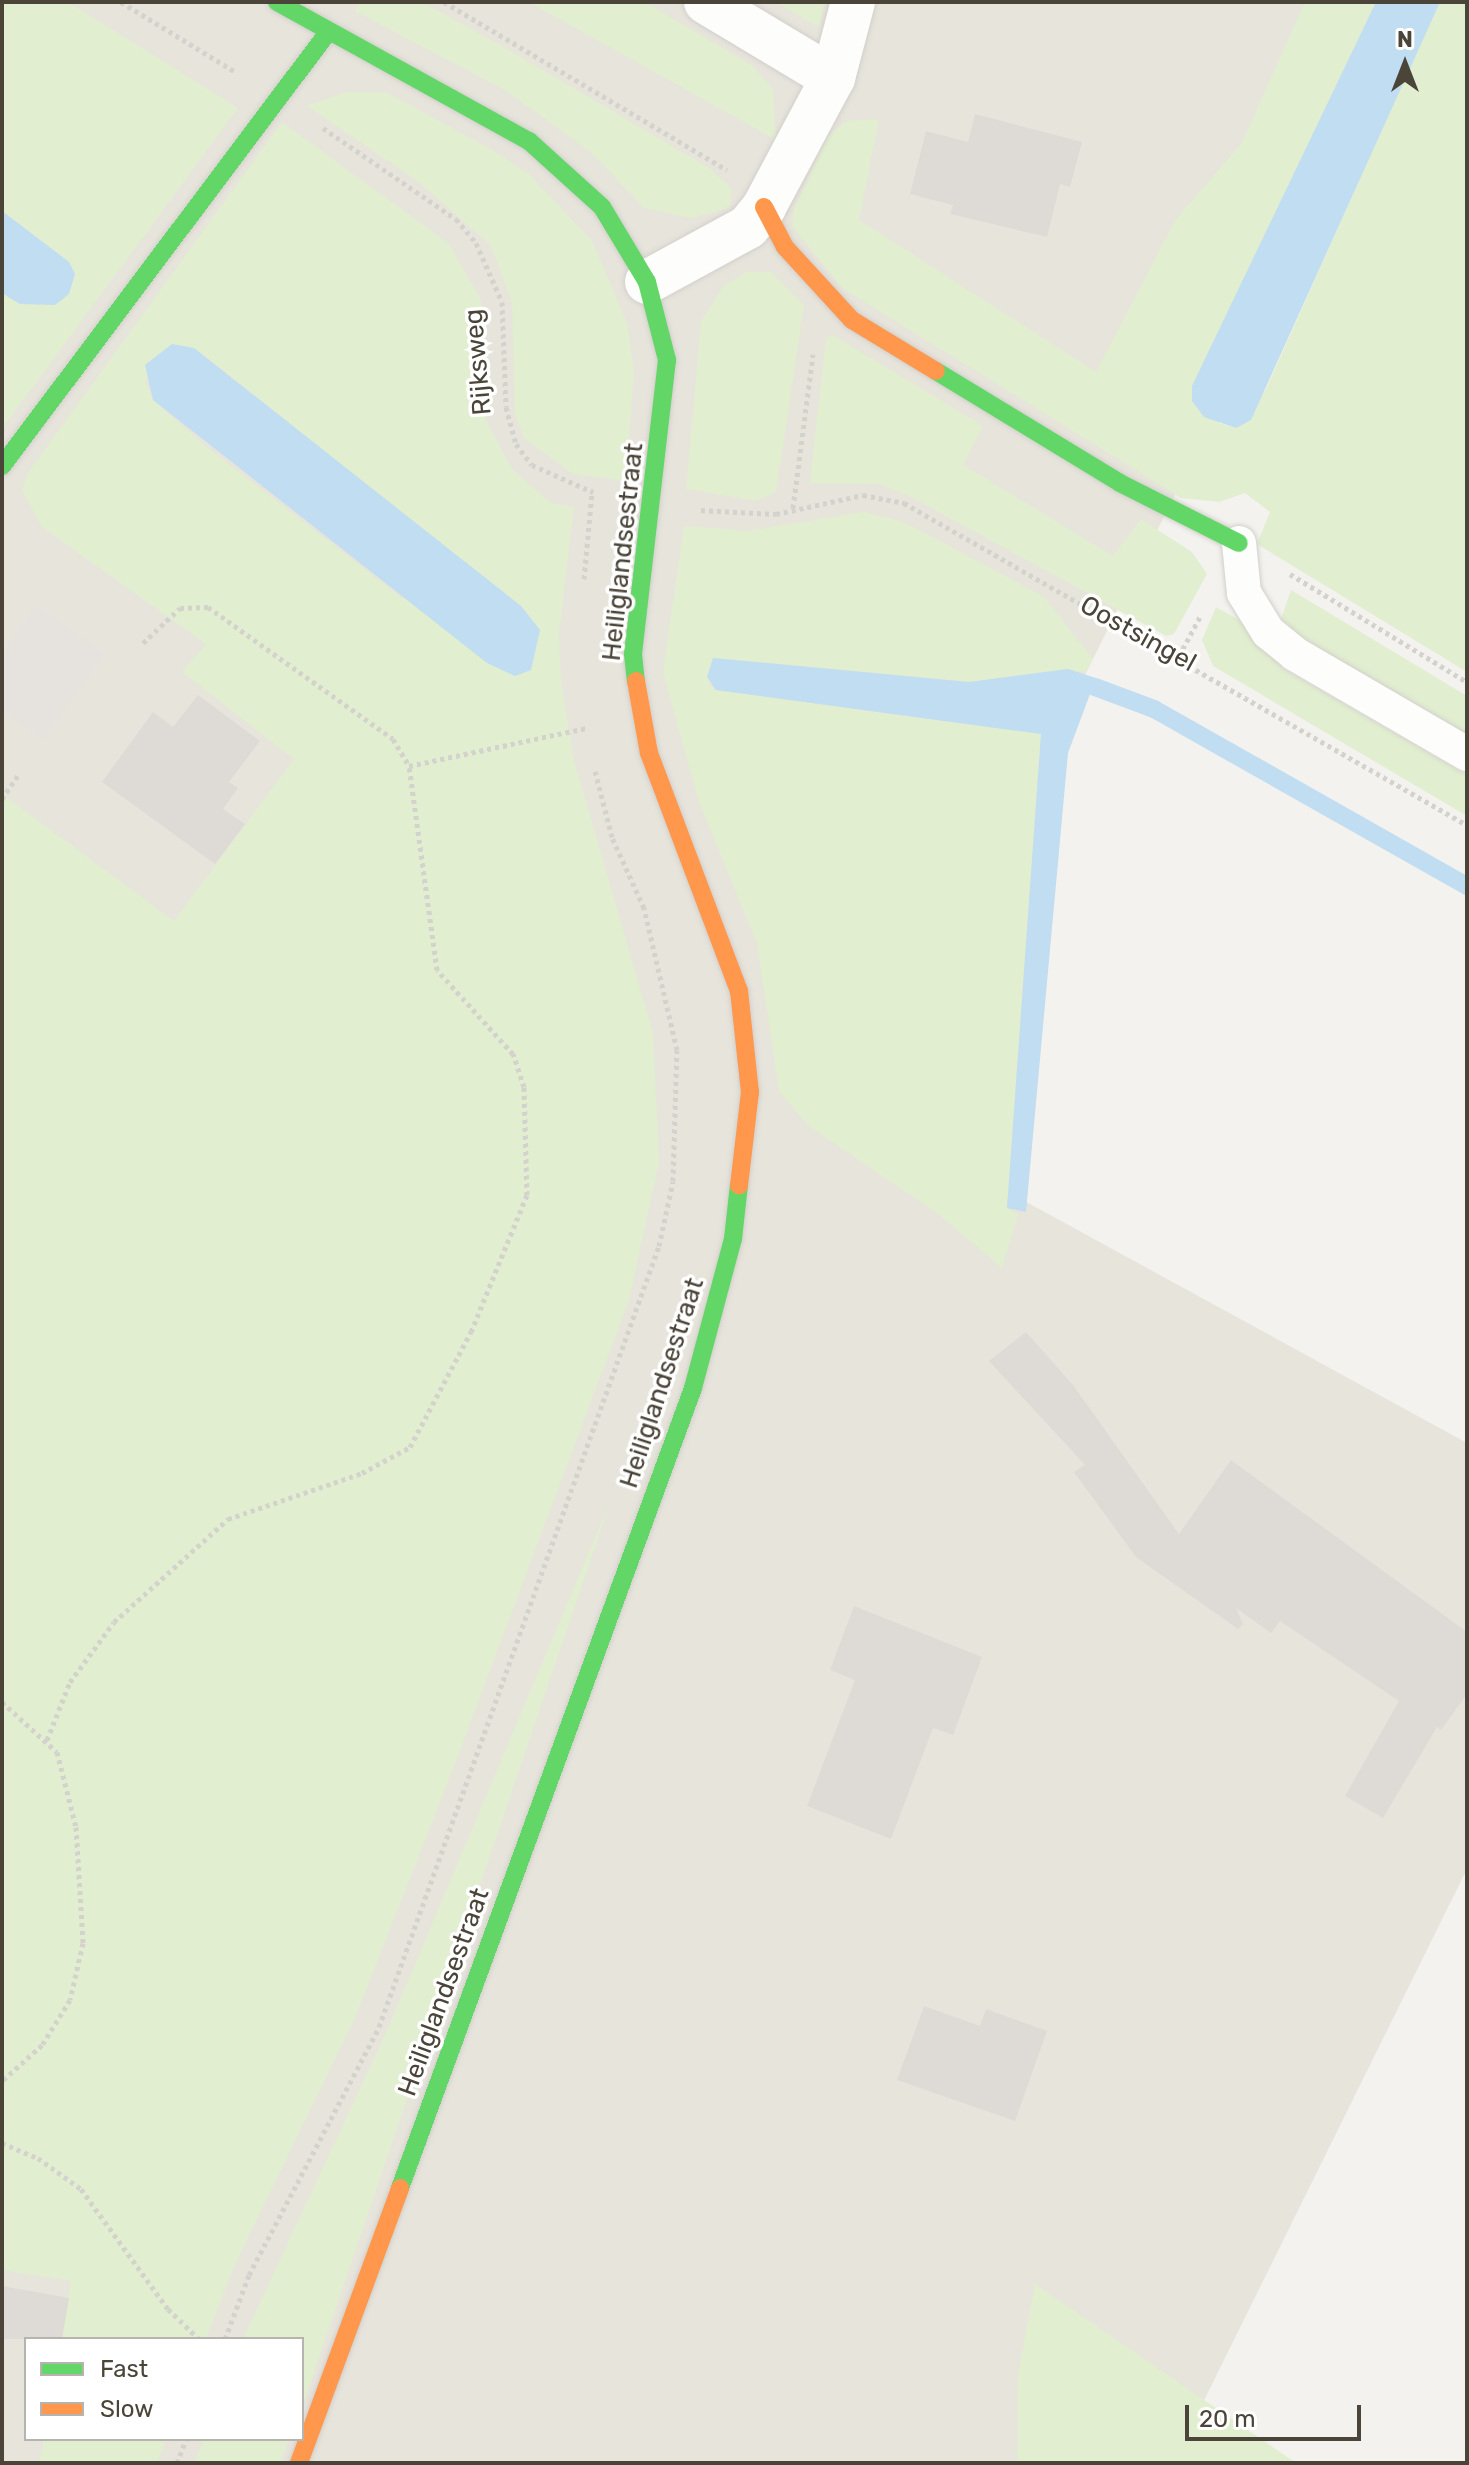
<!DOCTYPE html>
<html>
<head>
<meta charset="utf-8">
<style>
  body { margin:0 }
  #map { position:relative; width:1469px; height:2465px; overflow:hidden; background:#f4f2ee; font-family:Rubik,sans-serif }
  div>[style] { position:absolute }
  .residential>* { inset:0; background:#e7e4dc }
  .green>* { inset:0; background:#e1eecf }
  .parking>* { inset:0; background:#e6e3df }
  .water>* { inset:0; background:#c0ddf1 }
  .stream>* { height:18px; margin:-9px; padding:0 9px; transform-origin:9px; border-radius:9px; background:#c0ddf1 }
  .building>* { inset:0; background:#dedbd6 }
  .path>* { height:5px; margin-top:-2.5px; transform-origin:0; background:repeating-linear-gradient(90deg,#d3d2cc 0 4px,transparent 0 8px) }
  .roads { filter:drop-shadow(0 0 2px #d2d0cb) drop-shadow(0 0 2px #d2d0cb) }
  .lane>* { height:34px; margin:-17px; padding:0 17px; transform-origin:17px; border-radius:17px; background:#fdfdfc }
  .street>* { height:44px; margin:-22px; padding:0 22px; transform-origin:22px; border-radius:22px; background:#fdfdfc }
  .fast>* { height:18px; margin:-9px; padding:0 9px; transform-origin:9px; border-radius:9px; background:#63d668 }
  .slow>* { height:18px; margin:-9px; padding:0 9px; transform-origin:9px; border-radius:9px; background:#ff974d }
  span { translate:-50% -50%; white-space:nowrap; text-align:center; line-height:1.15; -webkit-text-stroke:7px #fff; paint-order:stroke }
  .street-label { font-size:26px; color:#4b4439 }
  .frame { position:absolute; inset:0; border:4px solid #4b4439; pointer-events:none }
  .legend { position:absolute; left:24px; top:2337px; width:280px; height:104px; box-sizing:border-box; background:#fff; border:2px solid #b7b4b0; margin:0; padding:10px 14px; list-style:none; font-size:24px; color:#4b4439 }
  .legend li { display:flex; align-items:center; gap:16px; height:40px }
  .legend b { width:40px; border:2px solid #b7b4b0 }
  .north { position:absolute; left:1365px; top:24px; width:80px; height:80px; -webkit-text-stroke:6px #fff; paint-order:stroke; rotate:0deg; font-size:22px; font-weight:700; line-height:32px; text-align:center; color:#4b4439 }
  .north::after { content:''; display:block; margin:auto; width:28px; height:36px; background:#4b4439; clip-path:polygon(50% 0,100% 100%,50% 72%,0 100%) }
  .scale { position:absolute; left:1185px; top:2405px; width:176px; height:36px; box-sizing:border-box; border:4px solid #4b4439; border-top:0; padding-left:10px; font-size:24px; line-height:28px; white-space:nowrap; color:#4b4439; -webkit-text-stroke:6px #fff; paint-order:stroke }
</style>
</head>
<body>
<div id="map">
  <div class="residential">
    <div style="clip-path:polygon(evenodd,2px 2px,1421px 2px,1067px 711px,1021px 1199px,1467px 1443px,1467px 1869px,1173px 2463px,2px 2463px,2px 2px,26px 2339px,302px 2339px,302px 2439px,26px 2439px,26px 2339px)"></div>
  </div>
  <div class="green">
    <div style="clip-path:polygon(2px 2px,68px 2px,238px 108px,2px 429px,2px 293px,20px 304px,75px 274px,69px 262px,2px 211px)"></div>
    <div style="clip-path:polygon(360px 2px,422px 2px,507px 49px,709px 168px,732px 189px,729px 208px,692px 218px,644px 208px,591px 152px,505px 90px,355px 11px)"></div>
    <div style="clip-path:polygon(529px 2px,645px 2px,751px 65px,773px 89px,776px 140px)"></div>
    <div style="clip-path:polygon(775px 2px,825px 2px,819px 27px)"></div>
    <div style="clip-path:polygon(1305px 2px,1376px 2px,1262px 248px,1219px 423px,1236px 428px,1266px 389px,1435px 11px,1440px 2px,1467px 2px,1467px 672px,1257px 544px,1270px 512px,1245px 493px,1219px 502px,1181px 498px,842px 288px,792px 226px,794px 208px,829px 135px,847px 121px,879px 119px,859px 220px,1096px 372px,1176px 219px,1242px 143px)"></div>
    <div style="clip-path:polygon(346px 92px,388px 93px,494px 151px,530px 175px,592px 241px,627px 323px,634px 370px,626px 481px,573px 474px,524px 438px,515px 414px,512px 303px,491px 245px,416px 180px,307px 106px)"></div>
    <div style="clip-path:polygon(evenodd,282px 122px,449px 244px,481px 300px,486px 420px,512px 469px,550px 503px,574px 507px,559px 634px,561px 682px,574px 761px,653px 1033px,659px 1162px,629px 1300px,446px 1787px,354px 2020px,235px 2264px,206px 2339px,61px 2339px,71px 2281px,2px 2270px,2px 794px,174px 921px,294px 759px,182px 672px,206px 644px,42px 527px,22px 490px,28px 473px,282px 122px,194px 348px,521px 606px,540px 630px,402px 598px,208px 448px,153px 400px,145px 381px,194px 348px)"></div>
    <div style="clip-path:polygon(746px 272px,771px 272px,804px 305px,776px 492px,755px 501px,686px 489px,701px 321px,724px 286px)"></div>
    <div style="clip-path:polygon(833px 335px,983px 426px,963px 465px,1113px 556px,1141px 519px,1192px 552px,1207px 574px,1174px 634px,1166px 636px,913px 498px,880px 484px,810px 483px,826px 339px)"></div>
    <div style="clip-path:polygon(863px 512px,902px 521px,1044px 597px,1093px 659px,1087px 671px,969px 682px,713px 658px,709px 685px,716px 690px,1041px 734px,1007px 1208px,1018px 1214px,1002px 1268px,937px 1213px,810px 1127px,779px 1091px,757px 943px,699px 802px,663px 672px,684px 526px,747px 531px)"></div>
    <div style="clip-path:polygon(1291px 590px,1467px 696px,1467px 734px,1305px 640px,1281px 619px)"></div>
    <div style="clip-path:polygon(1216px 607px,1239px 620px,1284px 669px,1467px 775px,1467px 816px,1213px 666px,1202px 640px)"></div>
    <div style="clip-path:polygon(611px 1500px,306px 2396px,302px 2406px,302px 2339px,243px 2339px,386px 2033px)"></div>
    <div style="clip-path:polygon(1035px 2284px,1296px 2463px,1017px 2463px,1018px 2374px)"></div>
    <div style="clip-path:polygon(44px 2439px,166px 2439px,157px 2463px,39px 2463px)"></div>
    <div style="clip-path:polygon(204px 2439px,289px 2439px,280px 2463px,194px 2463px)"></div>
  </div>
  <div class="parking">
    <div style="clip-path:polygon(36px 605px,105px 654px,43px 740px,2px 711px,2px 653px)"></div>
  </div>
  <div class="water">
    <div style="clip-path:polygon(1376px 2px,1440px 2px,1251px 420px,1236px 428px,1204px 417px,1192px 401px,1192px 386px)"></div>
    <div style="clip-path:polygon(2px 211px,69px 262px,75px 274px,69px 294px,55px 305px,20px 304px,2px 293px)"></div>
    <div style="clip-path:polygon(172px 344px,194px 348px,521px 606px,540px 630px,531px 670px,515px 676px,487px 663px,153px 400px,145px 365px)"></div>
    <div style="clip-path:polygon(713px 658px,969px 682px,1068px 669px,1096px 678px,1068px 753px,1026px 1212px,1007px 1208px,1041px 734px,716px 690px,707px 677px)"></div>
  </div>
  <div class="stream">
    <div style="left:1095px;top:687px;width:63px;rotate:20.4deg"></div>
    <div style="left:1154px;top:709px;width:360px;rotate:29.5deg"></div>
  </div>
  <div class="building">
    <div style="clip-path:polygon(975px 114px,1082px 142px,1070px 187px,1060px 184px,1047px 237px,950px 214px,953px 205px,910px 194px,926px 131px,968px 142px)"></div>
    <div style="clip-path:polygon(198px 695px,260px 741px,229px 782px,238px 788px,223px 809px,245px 824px,215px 864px,102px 782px,153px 712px,173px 727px)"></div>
    <div style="clip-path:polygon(1026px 1332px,1073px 1385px,1179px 1534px,1231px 1460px,1467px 1632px,1467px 1694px,1441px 1730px,1437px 1727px,1383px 1818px,1345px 1796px,1399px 1701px,1280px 1621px,1271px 1633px,1236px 1608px,1243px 1624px,1238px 1629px,1136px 1557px,1074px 1472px,1085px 1465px,989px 1361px)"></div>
    <div style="clip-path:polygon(854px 1606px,982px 1657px,953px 1735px,933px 1728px,891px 1839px,807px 1806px,855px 1680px,830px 1670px)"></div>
    <div style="clip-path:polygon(924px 2006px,980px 2026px,986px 2009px,1047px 2031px,1015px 2121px,897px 2080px)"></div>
    <div style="clip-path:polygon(2px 2286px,69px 2298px,62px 2339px,2px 2339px)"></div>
  </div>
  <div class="path">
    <div style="left:121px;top:2px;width:132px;rotate:31.4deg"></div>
    <div style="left:444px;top:2px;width:329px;rotate:30.7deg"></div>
    <div style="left:323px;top:128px;width:161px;rotate:34.4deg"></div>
    <div style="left:456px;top:219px;width:31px;rotate:50deg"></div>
    <div style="left:476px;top:243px;width:64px;rotate:66.2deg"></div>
    <div style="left:502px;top:302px;width:105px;rotate:87.8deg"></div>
    <div style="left:506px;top:407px;width:38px;rotate:75deg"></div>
    <div style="left:516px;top:444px;width:26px;rotate:53deg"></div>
    <div style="left:532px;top:465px;width:67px;rotate:23.9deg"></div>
    <div style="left:793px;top:508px;width:155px;rotate:-82.6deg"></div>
    <div style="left:701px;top:510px;width:75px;rotate:3.1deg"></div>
    <div style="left:776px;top:514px;width:89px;rotate:-12.3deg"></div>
    <div style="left:863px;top:495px;width:42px;rotate:11deg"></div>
    <div style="left:904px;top:503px;width:649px;rotate:29.77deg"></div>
    <div style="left:1290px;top:574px;width:207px;rotate:31.4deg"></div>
    <div style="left:584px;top:579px;width:87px;rotate:-84.7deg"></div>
    <div style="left:143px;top:643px;width:51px;rotate:-43.4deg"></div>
    <div style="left:180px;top:608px;width:28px;rotate:-2deg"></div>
    <div style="left:208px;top:607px;width:227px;rotate:35.5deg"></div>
    <div style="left:393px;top:739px;width:31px;rotate:59deg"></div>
    <div style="left:409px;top:766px;width:182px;rotate:-12.1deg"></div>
    <div style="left:1179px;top:656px;width:47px;rotate:-61.8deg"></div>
    <div style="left:2px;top:799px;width:30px;rotate:-56deg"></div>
    <div style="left:2px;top:1702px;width:74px;rotate:42.3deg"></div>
    <div style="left:57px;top:1752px;width:77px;rotate:75.8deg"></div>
    <div style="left:76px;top:1827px;width:116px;rotate:86.5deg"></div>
    <div style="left:83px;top:1943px;width:58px;rotate:102.8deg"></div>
    <div style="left:70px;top:2000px;width:53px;rotate:121.9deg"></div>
    <div style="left:42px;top:2045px;width:54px;rotate:138deg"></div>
    <div style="left:47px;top:1740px;width:62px;rotate:-68.4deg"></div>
    <div style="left:70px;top:1682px;width:74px;rotate:-53.7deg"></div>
    <div style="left:114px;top:1622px;width:154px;rotate:-42.1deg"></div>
    <div style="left:228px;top:1519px;width:142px;rotate:-18.9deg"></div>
    <div style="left:362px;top:1473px;width:55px;rotate:-28.4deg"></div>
    <div style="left:410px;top:1447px;width:130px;rotate:-62.1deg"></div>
    <div style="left:471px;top:1332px;width:148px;rotate:-67.8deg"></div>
    <div style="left:527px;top:1195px;width:108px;rotate:-91.6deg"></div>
    <div style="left:524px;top:1087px;width:35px;rotate:-108deg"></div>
    <div style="left:513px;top:1054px;width:113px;rotate:-132.1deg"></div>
    <div style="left:437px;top:970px;width:206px;rotate:-97.8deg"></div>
    <div style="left:2px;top:2143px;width:39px;rotate:23deg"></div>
    <div style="left:38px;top:2158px;width:53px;rotate:35.8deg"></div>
    <div style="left:81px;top:2189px;width:148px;rotate:54.1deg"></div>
    <div style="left:168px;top:2309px;width:43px;rotate:44.1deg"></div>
    <div style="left:225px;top:2339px;width:68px;rotate:-69.4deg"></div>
    <div style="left:249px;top:2275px;width:280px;rotate:-62.3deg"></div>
    <div style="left:379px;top:2027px;width:830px;rotate:-70.28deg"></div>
    <div style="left:659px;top:1246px;width:66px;rotate:-77.8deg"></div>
    <div style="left:673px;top:1181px;width:131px;rotate:-88.3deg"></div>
    <div style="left:677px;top:1050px;width:146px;rotate:-103.1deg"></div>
    <div style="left:644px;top:908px;width:78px;rotate:-114.3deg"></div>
    <div style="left:612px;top:837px;width:68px;rotate:-104.4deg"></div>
    <div style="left:177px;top:2463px;width:26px;rotate:-69deg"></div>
  </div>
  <div class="roads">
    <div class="lane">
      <div style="left:1239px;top:543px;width:50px;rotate:84.3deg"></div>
      <div style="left:1244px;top:593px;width:46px;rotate:58.4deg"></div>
      <div style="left:1268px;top:632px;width:35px;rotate:39deg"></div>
      <div style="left:1295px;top:654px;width:199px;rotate:30.2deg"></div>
    </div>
    <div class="street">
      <div style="left:706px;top:2px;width:148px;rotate:30.9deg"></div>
      <div style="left:647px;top:282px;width:115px;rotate:-28.6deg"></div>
      <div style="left:748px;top:227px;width:26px;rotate:-51deg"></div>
      <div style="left:764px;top:207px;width:146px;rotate:-61.9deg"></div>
      <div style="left:833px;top:78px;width:79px;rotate:-75.3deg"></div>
    </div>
    <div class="fast">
      <div style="left:277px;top:2px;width:288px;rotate:28.9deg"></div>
      <div style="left:529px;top:141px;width:98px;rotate:42.1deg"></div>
      <div style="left:602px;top:207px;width:87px;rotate:59deg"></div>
      <div style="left:647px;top:282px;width:81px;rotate:75.6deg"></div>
      <div style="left:667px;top:360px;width:296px;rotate:96.6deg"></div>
      <div style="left:633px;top:654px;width:27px;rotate:84deg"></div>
      <div style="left:936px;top:371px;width:215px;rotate:31.3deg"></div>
      <div style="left:1120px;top:483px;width:133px;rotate:26.8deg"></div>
      <div style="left:2px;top:466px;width:544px;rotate:-53.07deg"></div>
      <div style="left:400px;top:2188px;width:852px;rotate:-69.88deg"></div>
      <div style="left:693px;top:1388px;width:154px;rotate:-75deg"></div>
      <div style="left:733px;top:1239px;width:54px;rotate:-83.7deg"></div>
    </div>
    <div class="slow">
      <div style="left:764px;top:207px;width:45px;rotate:62.3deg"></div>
      <div style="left:785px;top:247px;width:99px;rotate:47.5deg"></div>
      <div style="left:852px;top:320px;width:98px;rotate:31.3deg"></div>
      <div style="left:636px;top:681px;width:73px;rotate:79.8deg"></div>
      <div style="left:649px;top:753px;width:254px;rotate:69.3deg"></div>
      <div style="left:739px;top:991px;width:102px;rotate:83.8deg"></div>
      <div style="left:750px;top:1092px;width:94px;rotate:96.7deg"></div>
      <div style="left:299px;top:2463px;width:293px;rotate:-69.8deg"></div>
    </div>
  </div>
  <div class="street-label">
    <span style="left:478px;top:362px;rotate:-95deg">Rijksweg</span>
    <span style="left:623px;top:552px;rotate:-84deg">Heiliglandsestraat</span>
    <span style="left:1138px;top:634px;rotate:29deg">Oostsingel</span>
    <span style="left:662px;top:1383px;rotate:-72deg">Heiliglandsestraat</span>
    <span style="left:444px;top:1992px;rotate:-70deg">Heiliglandsestraat</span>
  </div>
  <div class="frame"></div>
  <ul class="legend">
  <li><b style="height:10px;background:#63d668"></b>Fast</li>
  <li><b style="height:10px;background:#ff974d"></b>Slow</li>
  </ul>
  <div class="north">N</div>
  <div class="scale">20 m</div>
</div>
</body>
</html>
